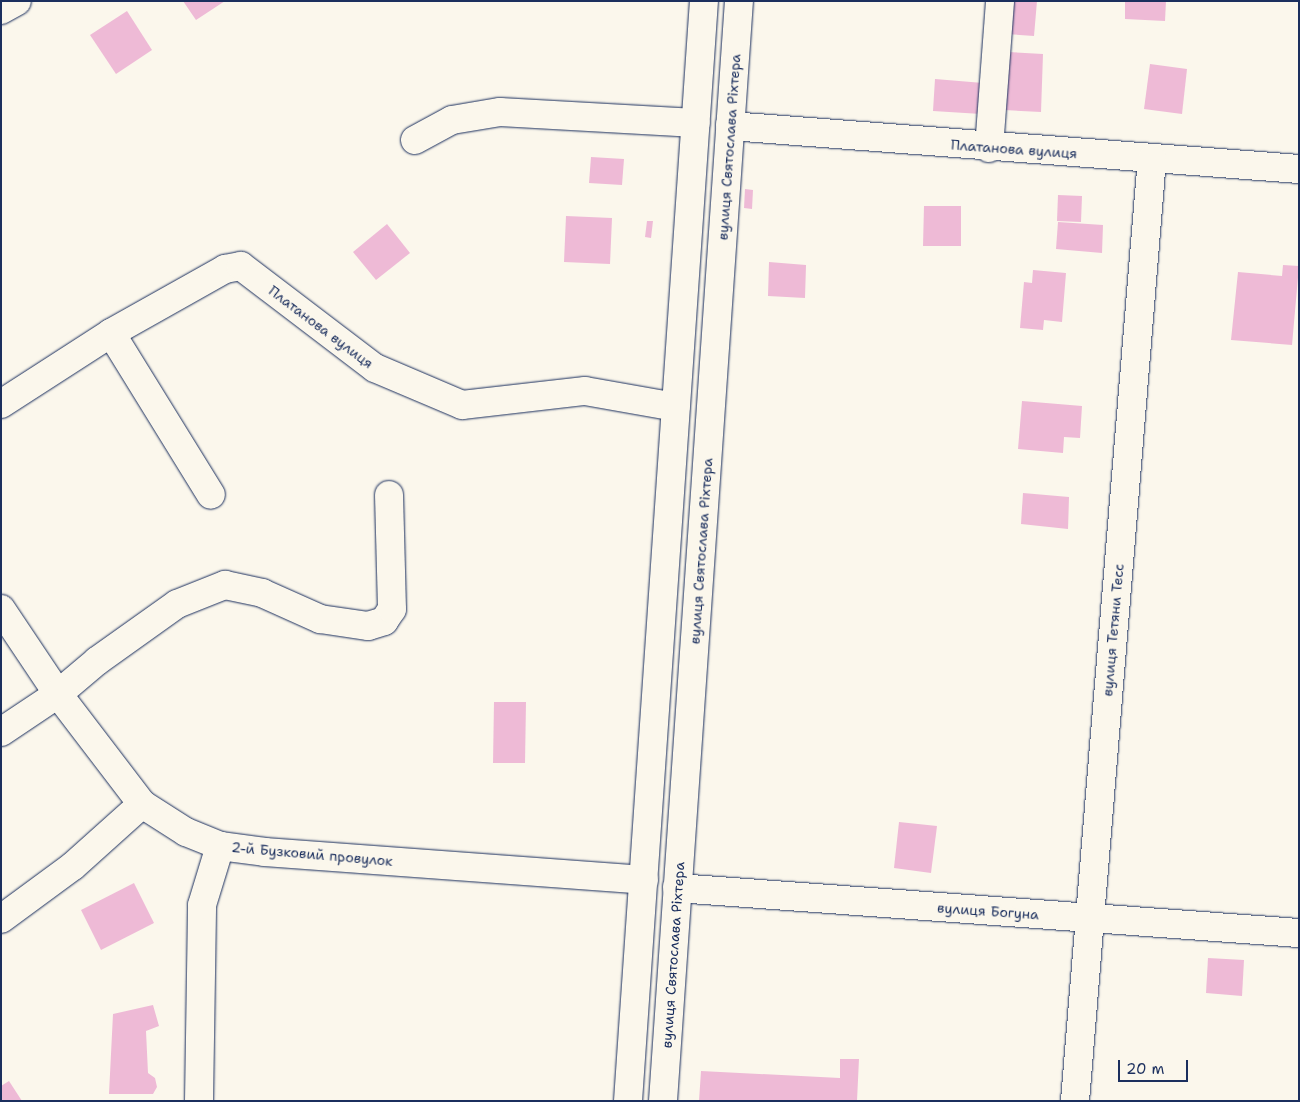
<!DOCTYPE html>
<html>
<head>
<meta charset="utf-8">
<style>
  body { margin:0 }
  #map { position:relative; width:1300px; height:1102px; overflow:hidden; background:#fbf7ec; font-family:"Shantell Sans",sans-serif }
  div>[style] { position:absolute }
  .building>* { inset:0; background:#eebad6 }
  .roads { filter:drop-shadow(0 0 1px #1b2f5e) drop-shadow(0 0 1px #1b2f5e) }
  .minor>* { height:28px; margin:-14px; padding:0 14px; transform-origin:14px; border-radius:14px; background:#fbf7ec }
  .major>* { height:28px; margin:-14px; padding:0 14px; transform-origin:14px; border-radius:14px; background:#fbf7ec }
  span { translate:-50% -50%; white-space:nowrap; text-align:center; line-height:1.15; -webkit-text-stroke:4px #fbf7ec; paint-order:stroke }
  .street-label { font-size:14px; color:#1b2f5e }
  .frame { position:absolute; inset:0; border:2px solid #1b2f5e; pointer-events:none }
  .scale { position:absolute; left:1118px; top:1060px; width:70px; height:22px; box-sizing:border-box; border:2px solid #1b2f5e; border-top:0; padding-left:6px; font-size:15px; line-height:18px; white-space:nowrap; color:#1b2f5e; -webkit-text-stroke:4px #fbf7ec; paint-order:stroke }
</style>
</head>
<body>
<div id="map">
  <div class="building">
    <div style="clip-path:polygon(183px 1px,225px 1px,196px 20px)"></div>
    <div style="clip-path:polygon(1009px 1px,1037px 1px,1034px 36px,1006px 34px)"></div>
    <div style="clip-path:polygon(1125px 1px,1166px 1px,1165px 21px,1125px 19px)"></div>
    <div style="clip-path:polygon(127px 11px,152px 50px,116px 74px,90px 35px)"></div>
    <div style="clip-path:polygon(1007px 52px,1043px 54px,1041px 112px,1004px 110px)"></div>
    <div style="clip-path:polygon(1150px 64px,1187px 69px,1182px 114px,1144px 109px)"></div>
    <div style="clip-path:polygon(935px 79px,983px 83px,981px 114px,933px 111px)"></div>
    <div style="clip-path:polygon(591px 157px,624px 159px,622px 185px,589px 183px)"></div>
    <div style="clip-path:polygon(745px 189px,753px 190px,752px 209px,744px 208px)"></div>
    <div style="clip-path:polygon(1058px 195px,1082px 196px,1081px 222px,1057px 221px)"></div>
    <div style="clip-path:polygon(924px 206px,961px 206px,961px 246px,923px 246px)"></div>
    <div style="clip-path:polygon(566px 216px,612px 218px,610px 264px,564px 262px)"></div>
    <div style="clip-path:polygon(647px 221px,653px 221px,651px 238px,645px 237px)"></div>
    <div style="clip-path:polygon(1058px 222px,1103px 225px,1102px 253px,1056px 249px)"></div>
    <div style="clip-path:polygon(387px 224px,410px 253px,376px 280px,353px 252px)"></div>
    <div style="clip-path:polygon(769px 262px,806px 265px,805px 298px,768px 296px)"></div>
    <div style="clip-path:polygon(1283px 265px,1299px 266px,1292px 345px,1231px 340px,1238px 272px,1282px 276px)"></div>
    <div style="clip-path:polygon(1033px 270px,1066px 273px,1062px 322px,1044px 320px,1043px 330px,1020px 328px,1024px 282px,1032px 283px)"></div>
    <div style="clip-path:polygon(1022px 401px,1082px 406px,1080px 438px,1064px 437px,1063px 453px,1018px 449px)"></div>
    <div style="clip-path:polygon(1023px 493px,1069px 497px,1068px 529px,1021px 524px)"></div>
    <div style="clip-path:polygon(494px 702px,526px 702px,525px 763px,493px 763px)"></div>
    <div style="clip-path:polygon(899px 822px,937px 826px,931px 873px,894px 868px)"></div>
    <div style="clip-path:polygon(134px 883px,154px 923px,101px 950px,81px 910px)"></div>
    <div style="clip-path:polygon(1208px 958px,1244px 960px,1242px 996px,1206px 993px)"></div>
    <div style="clip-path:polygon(153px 1005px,159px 1026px,146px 1031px,148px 1073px,155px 1078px,157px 1087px,153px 1094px,109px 1094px,113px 1014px)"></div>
    <div style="clip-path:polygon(840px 1059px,859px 1059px,857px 1101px,699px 1101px,701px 1071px,840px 1078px)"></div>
    <div style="clip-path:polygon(9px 1081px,22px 1101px,1px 1101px,1px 1086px)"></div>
  </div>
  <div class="roads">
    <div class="minor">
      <div style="left:1px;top:10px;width:18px;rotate:-29deg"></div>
      <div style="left:730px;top:126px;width:571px;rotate:4.32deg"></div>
      <div style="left:415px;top:140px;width:42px;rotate:-28.4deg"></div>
      <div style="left:452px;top:120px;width:49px;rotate:-9.5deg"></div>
      <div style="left:500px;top:112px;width:196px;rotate:3.2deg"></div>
      <div style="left:989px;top:148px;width:147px;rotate:-85.7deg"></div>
      <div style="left:111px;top:333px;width:190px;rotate:58.3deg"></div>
      <div style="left:1px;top:404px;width:131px;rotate:-32.8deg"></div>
      <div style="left:111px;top:333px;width:131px;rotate:-29.3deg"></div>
      <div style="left:225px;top:269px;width:16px;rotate:-11deg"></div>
      <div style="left:241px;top:266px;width:168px;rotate:37.3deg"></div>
      <div style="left:375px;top:368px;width:95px;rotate:23deg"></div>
      <div style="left:462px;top:405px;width:124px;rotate:-6.5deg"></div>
      <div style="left:585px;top:391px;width:92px;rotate:10deg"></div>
      <div style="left:1px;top:609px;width:102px;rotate:56.2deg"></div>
      <div style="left:58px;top:694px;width:138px;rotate:52.6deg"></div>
      <div style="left:142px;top:804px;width:52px;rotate:32.5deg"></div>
      <div style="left:186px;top:832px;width:37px;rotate:22deg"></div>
      <div style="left:220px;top:846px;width:45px;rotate:7.6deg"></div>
      <div style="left:265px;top:852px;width:380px;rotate:4.2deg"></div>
      <div style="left:1px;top:732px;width:69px;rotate:-33.7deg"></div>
      <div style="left:58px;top:694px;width:51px;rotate:-40.2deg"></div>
      <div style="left:97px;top:661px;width:98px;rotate:-35.5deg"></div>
      <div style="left:177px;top:604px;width:52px;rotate:-21.6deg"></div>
      <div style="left:225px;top:585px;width:38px;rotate:12deg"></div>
      <div style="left:262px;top:593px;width:64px;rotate:24.1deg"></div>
      <div style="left:320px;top:619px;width:49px;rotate:8.3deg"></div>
      <div style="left:368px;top:626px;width:17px;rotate:-17deg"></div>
      <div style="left:384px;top:621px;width:14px;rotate:-56deg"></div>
      <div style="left:392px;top:609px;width:114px;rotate:-91.5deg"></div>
      <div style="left:677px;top:888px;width:624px;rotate:4.14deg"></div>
      <div style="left:1px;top:919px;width:89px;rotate:-36.4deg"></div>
      <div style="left:73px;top:866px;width:93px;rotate:-41.9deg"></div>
      <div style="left:199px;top:1101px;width:196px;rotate:-89.1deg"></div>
      <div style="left:202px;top:905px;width:62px;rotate:-73deg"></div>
      <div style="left:1075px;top:1101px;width:945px;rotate:-85.33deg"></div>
    </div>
    <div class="major">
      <div style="left:628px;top:1101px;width:1103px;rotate:-86.05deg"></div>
      <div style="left:663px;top:1101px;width:1103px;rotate:-86.05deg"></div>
    </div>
  </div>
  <div class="street-label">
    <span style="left:729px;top:147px;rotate:-86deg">вулиця Святослава Ріхтера</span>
    <span style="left:1014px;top:149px;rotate:4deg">Платанова вулиця</span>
    <span style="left:321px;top:327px;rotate:37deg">Платанова вулиця</span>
    <span style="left:701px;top:551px;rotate:-86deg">вулиця Святослава Ріхтера</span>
    <span style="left:1113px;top:630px;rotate:-85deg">вулиця Тетяни Тесс</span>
    <span style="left:312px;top:854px;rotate:5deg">2-й Бузковий провулок</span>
    <span style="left:988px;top:911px;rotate:4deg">вулиця Богуна</span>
    <span style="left:673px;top:955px;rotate:-86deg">вулиця Святослава Ріхтера</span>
  </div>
  <div class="frame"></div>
  <div class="scale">20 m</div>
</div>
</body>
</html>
